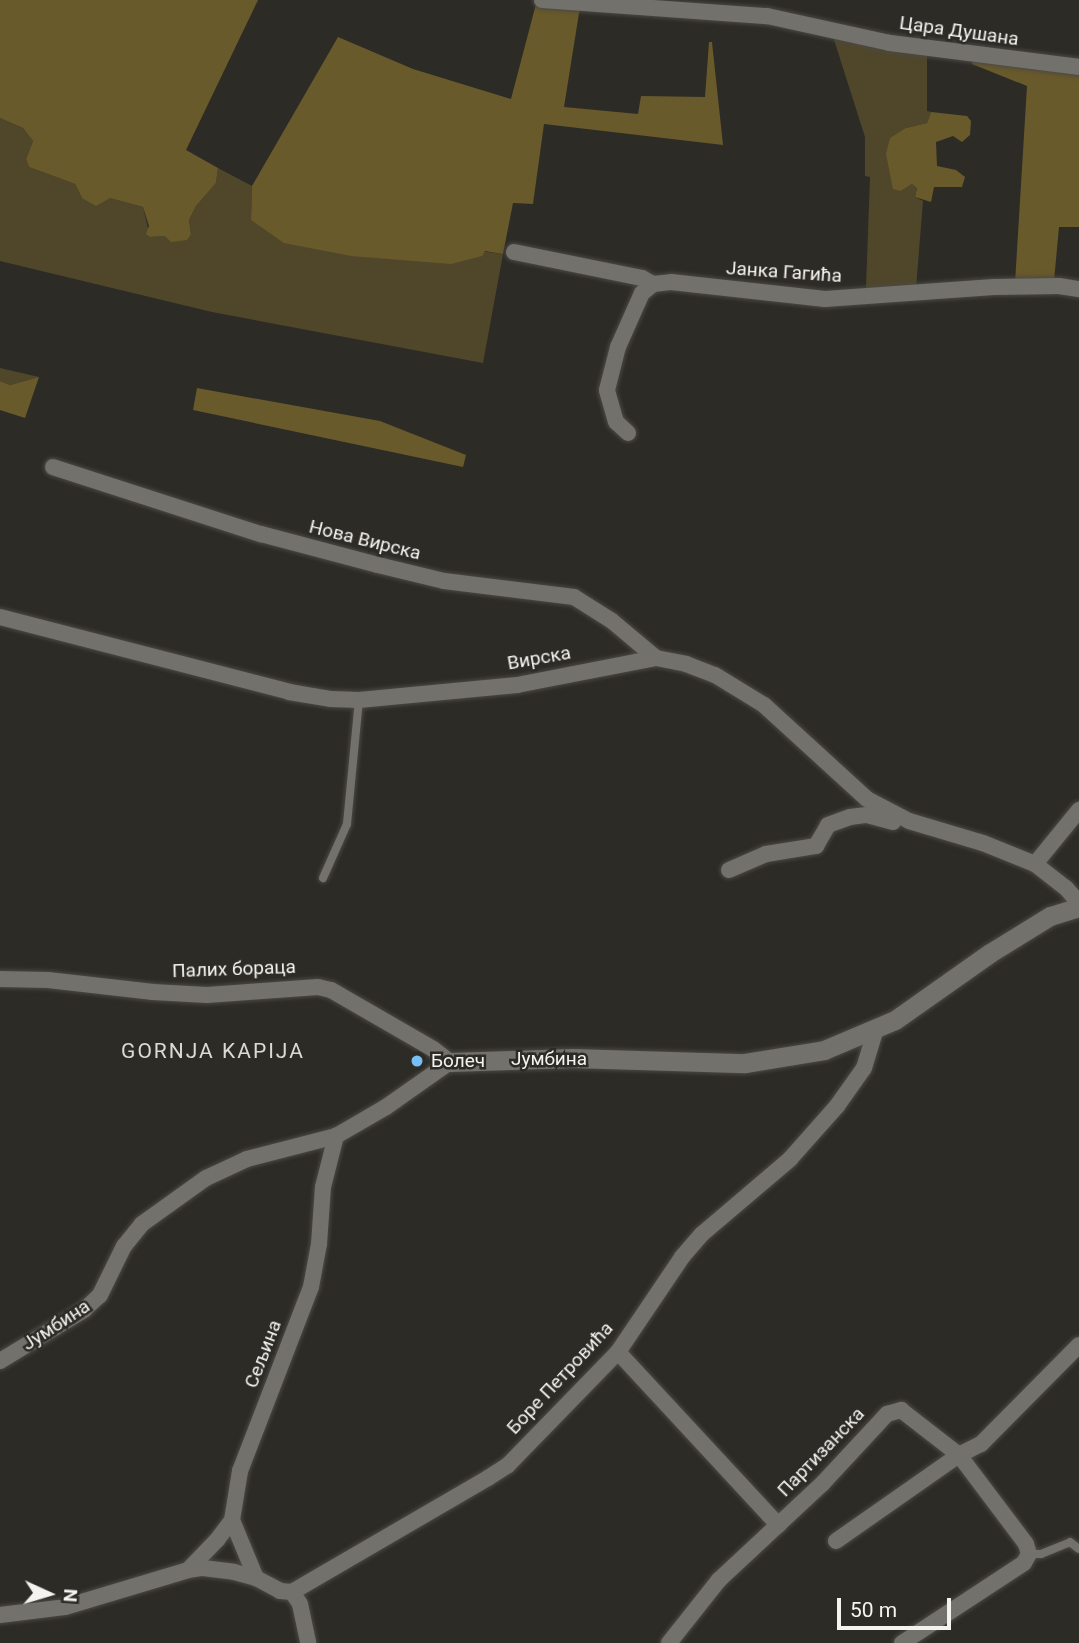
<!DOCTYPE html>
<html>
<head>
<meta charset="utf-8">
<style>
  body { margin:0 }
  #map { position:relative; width:1079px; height:1643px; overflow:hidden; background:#2d2b26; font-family:Roboto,sans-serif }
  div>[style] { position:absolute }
  .green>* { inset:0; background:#50472b }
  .forest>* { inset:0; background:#695a2b }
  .roads { filter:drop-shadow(0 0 2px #4b4945) drop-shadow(0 0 2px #4b4945) }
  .service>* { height:8px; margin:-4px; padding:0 4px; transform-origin:4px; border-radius:4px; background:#73716b }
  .minor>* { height:16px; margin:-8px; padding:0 8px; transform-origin:8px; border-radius:8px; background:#73716b }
  .tertiary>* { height:19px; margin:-9.5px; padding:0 9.5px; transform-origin:9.5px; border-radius:9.5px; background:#73716b }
  .dots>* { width:19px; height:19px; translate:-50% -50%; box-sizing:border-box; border:4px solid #2d2b26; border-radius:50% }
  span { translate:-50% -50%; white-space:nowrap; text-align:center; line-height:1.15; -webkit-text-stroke:5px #2d2b26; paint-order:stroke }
  .street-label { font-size:19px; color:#f4f3f0 }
  .poi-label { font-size:19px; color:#f4f3f0 }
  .left { translate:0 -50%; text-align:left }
  .neighbourhood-label { font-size:21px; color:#dcdad4; letter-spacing:2px }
  .north { position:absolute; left:14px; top:1559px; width:70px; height:70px; -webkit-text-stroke:5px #2d2b26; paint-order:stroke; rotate:94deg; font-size:19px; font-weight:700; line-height:28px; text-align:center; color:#f4f3f0 }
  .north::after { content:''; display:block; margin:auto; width:24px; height:32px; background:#f4f3f0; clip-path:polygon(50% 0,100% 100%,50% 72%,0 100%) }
  .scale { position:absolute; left:837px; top:1598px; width:114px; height:32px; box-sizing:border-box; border:4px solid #f4f3f0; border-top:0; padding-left:9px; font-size:21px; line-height:24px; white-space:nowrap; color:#f4f3f0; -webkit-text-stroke:5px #2d2b26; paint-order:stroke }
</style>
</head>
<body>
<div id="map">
  <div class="green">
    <div style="clip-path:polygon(829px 24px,927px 43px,927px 111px,931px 112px,927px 123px,906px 128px,901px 191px,912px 184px,917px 187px,915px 197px,923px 201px,916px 288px,866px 288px,870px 177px,865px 176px,865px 137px)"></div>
    <div style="clip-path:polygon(0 118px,23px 128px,33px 141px,26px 159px,29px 167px,75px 184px,82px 198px,110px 198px,143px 207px,150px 237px,191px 234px,189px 220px,196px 206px,216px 183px,218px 168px,252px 186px,251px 220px,503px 254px,483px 363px,212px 312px,0 261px)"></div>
    <div style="clip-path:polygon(0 368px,39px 377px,10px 385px,0 381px)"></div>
  </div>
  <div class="forest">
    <div style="clip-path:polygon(0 0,258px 0,186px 150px,218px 168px,216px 183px,196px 206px,189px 220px,191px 234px,187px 240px,171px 242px,165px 236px,150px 237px,146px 234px,149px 226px,143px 207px,110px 198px,96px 206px,82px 198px,75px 184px,29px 167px,26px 159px,33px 141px,23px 128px,0 118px)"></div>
    <div style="clip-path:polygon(536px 4px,580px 7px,564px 107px,638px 114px,641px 96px,705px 97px,709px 42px,712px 42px,723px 145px,544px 124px,533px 204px,513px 203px,503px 254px,485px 251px,482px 256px,451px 264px,351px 256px,284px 243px,251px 220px,252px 186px,338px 37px,413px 69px,511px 99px)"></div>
    <div style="clip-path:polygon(974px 50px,1079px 65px,1079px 227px,1059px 227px,1054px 281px,1015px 283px,1027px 86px,972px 64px)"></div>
    <div style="clip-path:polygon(931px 112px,967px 116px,971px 121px,970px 135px,962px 142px,953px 136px,936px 142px,937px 166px,956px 170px,965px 177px,962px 187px,934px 187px,931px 202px,915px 197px,917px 188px,912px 184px,901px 191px,893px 189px,886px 154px,890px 138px,906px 128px,927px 123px)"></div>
    <div style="clip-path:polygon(39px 377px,25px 418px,0 410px,0 381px,10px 385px)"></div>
    <div style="clip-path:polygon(197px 388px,380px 421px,466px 455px,463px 467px,193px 410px)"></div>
  </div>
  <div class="roads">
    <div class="service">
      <div style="left:323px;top:878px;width:59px;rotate:-66deg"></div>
      <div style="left:347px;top:824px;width:125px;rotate:-84.5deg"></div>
      <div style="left:1029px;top:1554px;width:12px"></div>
      <div style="left:1041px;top:1554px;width:31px;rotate:-22deg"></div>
      <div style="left:1070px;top:1542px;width:11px;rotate:38deg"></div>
    </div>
    <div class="minor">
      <div style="left:542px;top:0;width:226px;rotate:4.1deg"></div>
      <div style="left:767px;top:16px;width:126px;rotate:12.4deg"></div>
      <div style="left:890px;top:43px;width:191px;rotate:7.2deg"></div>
      <div style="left:514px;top:252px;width:131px;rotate:11.5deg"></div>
      <div style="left:642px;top:278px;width:13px;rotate:29deg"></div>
      <div style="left:628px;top:433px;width:16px;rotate:-137deg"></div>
      <div style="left:616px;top:422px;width:33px;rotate:-106deg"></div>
      <div style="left:607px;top:390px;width:44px;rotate:-75.7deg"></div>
      <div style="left:618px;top:347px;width:59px;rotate:-66deg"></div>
      <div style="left:642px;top:293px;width:14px;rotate:-39deg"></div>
      <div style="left:653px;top:284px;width:18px;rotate:-6deg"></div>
      <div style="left:671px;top:282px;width:155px;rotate:6.3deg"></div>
      <div style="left:825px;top:299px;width:169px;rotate:-4.1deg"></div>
      <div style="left:994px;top:287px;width:65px;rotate:-0.9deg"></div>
      <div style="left:1059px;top:286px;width:20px;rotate:9deg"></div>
      <div style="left:53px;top:467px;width:219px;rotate:17.9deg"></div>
      <div style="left:261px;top:534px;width:121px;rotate:14.8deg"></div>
      <div style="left:378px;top:565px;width:68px;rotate:13.6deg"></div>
      <div style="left:444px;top:581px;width:131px;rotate:7deg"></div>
      <div style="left:574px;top:597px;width:45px;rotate:32.3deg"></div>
      <div style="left:612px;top:621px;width:57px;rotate:40.1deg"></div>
      <div style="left:0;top:617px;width:299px;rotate:14.5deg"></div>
      <div style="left:289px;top:692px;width:43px;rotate:9.5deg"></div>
      <div style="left:331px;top:699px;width:28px;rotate:2deg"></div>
      <div style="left:359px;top:700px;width:159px;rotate:-5.4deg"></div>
      <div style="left:517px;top:685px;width:142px;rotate:-11deg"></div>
      <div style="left:656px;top:658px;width:31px;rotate:11deg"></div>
      <div style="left:686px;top:664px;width:31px;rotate:21deg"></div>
      <div style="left:715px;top:675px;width:57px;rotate:31.5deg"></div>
      <div style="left:764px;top:705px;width:139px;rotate:42.4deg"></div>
      <div style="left:867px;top:799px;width:47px;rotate:27.6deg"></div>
      <div style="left:909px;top:821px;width:77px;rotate:16.6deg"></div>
      <div style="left:983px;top:843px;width:56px;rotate:22deg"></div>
      <div style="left:1035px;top:864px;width:39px;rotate:38deg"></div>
      <div style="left:1066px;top:888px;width:20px;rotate:49deg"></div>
      <div style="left:1035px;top:864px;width:70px;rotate:-50.8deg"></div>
      <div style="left:729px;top:870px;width:40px;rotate:-23.4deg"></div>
      <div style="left:766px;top:854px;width:51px;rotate:-9.1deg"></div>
      <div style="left:816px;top:846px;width:24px;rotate:-60deg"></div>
      <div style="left:828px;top:825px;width:23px;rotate:-20deg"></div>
      <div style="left:850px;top:817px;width:17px;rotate:-7deg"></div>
      <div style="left:867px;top:815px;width:27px;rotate:15deg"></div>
      <div style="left:0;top:979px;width:48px;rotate:1.2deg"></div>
      <div style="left:48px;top:980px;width:106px;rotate:6.5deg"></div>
      <div style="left:153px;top:992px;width:54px;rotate:3.2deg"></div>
      <div style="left:207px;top:995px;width:111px;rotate:-4.1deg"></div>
      <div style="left:318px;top:987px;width:13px;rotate:13deg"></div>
      <div style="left:331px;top:990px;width:118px;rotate:30deg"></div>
      <div style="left:433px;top:1049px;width:21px;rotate:37deg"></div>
      <div style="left:450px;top:1062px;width:78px;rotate:144.9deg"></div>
      <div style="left:386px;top:1107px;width:58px;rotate:149.9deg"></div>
      <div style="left:336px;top:1136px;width:92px;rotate:165.5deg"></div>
      <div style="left:247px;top:1159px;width:45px;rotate:155.1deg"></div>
      <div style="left:206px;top:1178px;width:79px;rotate:144.3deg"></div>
      <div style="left:142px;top:1224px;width:28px;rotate:129deg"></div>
      <div style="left:124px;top:1246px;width:55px;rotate:116.1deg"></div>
      <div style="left:100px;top:1295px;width:22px;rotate:137deg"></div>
      <div style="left:84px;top:1310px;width:98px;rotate:148.7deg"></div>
      <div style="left:618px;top:1352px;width:236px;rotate:47.2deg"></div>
      <div style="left:232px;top:1520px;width:63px;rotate:67.5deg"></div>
      <div style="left:836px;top:1541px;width:150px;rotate:-35deg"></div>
      <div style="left:959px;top:1455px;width:25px;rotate:-27deg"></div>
      <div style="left:981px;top:1444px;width:139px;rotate:-45.3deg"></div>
      <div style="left:188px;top:1570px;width:42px;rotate:-46deg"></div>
      <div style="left:217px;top:1540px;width:25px;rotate:-53deg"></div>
      <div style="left:232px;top:1520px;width:50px;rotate:-80.7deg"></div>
      <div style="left:240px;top:1471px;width:197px;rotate:-68.9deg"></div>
      <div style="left:311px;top:1287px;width:44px;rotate:-79.5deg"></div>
      <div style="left:319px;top:1244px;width:57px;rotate:-86deg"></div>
      <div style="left:323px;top:1187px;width:53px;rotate:-75.7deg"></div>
      <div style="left:292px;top:1592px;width:14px;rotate:56deg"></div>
      <div style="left:300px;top:1604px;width:40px;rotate:78deg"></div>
      <div style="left:0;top:1615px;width:65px;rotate:-7deg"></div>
      <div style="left:65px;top:1607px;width:128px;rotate:-16.7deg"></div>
      <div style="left:188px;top:1570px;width:15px;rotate:-8deg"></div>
      <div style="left:203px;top:1568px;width:31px;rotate:7deg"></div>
      <div style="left:234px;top:1572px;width:23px;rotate:15deg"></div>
      <div style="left:256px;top:1578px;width:27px;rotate:28deg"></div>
      <div style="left:280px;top:1591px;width:12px;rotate:5deg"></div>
      <div style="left:292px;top:1592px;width:227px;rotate:-30.2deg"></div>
      <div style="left:488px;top:1478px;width:24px;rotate:-33deg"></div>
      <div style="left:508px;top:1465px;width:158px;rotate:-45.8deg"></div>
      <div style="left:618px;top:1352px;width:115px;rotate:-56deg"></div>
      <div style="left:682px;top:1257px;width:30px;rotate:-49deg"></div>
      <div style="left:702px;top:1234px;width:116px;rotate:-40.4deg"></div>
      <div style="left:790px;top:1159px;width:71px;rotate:-48.4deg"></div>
      <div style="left:837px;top:1106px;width:47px;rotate:-54.6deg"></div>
      <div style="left:864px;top:1068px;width:39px;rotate:-73deg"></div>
      <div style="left:669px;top:1643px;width:80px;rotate:-51.6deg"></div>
      <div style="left:719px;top:1580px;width:141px;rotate:-43deg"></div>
      <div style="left:822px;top:1484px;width:96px;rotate:-47.1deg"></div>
      <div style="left:887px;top:1414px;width:15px;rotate:-16deg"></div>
      <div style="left:901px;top:1410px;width:73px;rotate:37.8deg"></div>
      <div style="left:959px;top:1455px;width:111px;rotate:53deg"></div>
      <div style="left:1026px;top:1544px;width:10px;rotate:73deg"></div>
      <div style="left:1029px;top:1554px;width:10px;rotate:119deg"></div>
      <div style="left:1024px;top:1563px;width:146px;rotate:146.7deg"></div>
    </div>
    <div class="tertiary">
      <div style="left:450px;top:1062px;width:122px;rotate:-1.9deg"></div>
      <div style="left:572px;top:1058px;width:173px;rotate:1.7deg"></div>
      <div style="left:745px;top:1063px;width:80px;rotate:-9.3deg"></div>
      <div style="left:824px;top:1050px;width:77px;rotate:-22.9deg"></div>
      <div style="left:895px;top:1020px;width:116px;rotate:-35.2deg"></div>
      <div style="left:990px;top:953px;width:70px;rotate:-31.7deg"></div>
      <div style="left:1050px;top:916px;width:30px;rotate:-17deg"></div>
    </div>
  </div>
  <div class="dots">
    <div style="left:417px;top:1061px;background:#76c0f7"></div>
  </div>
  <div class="street-label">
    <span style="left:959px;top:31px;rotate:8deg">Цара Душана</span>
    <span style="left:784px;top:272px;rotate:4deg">Јанка Гагића</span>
    <span style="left:365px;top:540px;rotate:14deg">Нова Вирска</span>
    <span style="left:539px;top:658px;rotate:-10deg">Вирска</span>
    <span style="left:234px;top:969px;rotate:-2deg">Палих бораца</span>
    <span style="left:549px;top:1059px">Јумбина</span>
    <span style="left:56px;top:1325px;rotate:-33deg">Јумбина</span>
    <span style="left:263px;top:1354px;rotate:-69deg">Сељина</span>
    <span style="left:560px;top:1378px;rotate:-47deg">Боре Петровића</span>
    <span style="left:821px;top:1452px;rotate:-46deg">Партизанска</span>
  </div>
  <div class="poi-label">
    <span class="left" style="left:431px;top:1061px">Болеч</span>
  </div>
  <div class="neighbourhood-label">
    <span style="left:213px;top:1051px">GORNJA KAPIJA</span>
  </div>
  <div class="north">N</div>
  <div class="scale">50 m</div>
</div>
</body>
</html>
